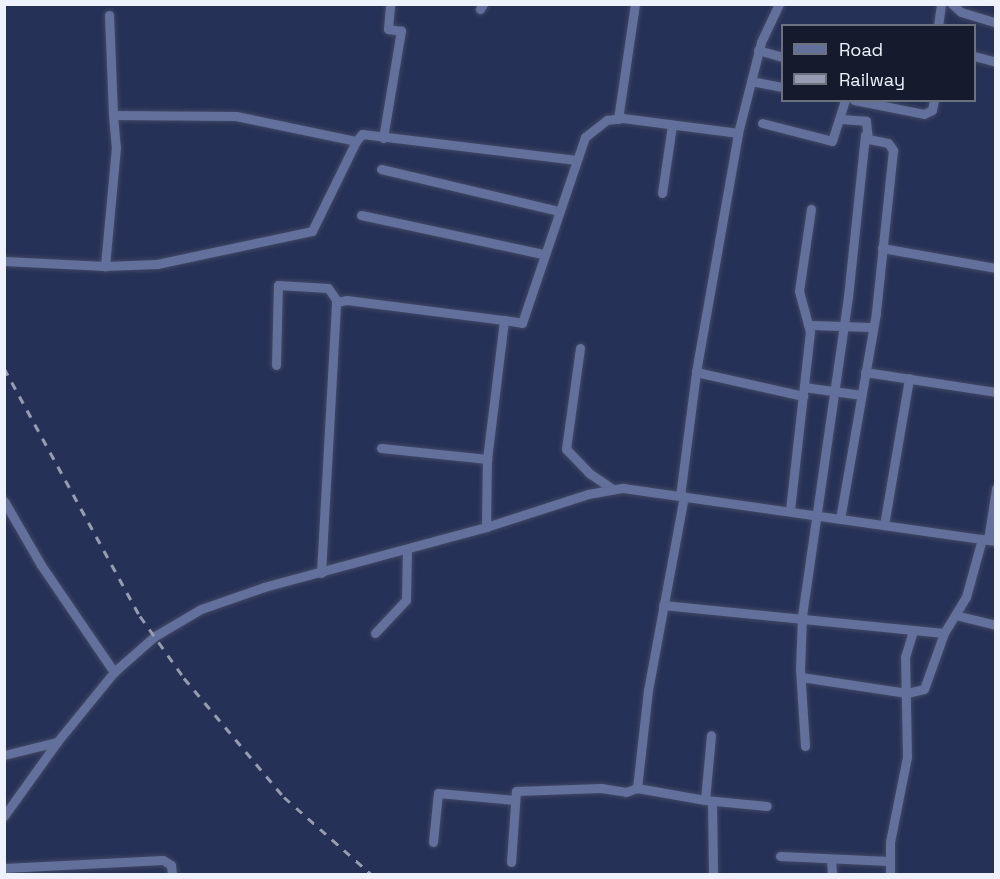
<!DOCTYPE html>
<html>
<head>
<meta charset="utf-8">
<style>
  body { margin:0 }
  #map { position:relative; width:1000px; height:879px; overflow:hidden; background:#263157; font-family:"Space Grotesk",sans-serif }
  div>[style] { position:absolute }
  .roads { filter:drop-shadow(0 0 2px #414865) drop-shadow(0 0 2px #414865) }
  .minor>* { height:9px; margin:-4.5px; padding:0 4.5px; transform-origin:4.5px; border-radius:4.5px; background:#62709b }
  .rail>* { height:3px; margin-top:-1.5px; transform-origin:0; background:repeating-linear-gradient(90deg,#969db3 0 8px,transparent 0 16px) }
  span { translate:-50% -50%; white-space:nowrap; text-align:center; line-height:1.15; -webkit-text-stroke:6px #151b2c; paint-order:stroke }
  .frame { position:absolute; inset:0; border:6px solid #eef2fc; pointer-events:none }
  .legend { position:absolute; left:781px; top:24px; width:195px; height:78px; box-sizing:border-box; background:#151b2c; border:2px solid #6c717f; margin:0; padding:8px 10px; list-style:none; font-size:18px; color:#eef2fc }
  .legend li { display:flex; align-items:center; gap:12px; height:30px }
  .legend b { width:30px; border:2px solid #6c717f }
</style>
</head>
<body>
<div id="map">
  <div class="roads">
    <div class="minor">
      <div style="left:952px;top:4px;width:12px;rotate:42deg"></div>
      <div style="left:961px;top:12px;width:37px;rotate:17deg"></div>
      <div style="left:480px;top:9px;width:6px;rotate:-59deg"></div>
      <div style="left:109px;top:15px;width:100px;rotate:87.7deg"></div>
      <div style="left:113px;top:115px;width:123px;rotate:0.5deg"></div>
      <div style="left:236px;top:116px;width:123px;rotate:11.8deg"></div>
      <div style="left:356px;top:141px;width:9px;rotate:-49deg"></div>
      <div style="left:362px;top:134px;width:216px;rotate:6.9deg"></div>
      <div style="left:938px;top:26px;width:22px;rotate:-82deg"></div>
      <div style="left:758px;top:50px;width:25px;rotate:16deg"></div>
      <div style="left:974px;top:56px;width:23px;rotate:15deg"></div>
      <div style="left:751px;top:81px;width:32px;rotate:11deg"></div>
      <div style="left:854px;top:100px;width:71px;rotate:11.3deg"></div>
      <div style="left:924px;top:114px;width:9px;rotate:-27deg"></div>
      <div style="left:932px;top:110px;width:10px;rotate:-79deg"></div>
      <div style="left:113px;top:115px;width:32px;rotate:85deg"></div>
      <div style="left:116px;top:147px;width:120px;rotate:95.3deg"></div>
      <div style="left:105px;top:266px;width:52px;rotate:-2.2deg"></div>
      <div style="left:157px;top:264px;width:158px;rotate:-12deg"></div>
      <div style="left:312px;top:231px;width:100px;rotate:-63.9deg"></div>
      <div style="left:618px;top:119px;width:116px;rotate:-81.6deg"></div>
      <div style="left:840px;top:119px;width:26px;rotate:4deg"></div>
      <div style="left:866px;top:121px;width:18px;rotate:84deg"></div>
      <div style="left:868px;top:139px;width:20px;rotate:11deg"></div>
      <div style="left:888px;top:143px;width:9px;rotate:54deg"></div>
      <div style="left:893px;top:150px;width:164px;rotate:96deg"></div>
      <div style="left:876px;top:313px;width:209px;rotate:99.9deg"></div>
      <div style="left:762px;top:123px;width:72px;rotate:14.4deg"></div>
      <div style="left:832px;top:141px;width:43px;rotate:-72.4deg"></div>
      <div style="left:383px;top:138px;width:109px;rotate:-80.5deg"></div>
      <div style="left:401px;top:31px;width:13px;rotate:-171deg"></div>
      <div style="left:388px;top:29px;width:25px;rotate:-85deg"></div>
      <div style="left:381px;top:169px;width:182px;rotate:13.3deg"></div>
      <div style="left:662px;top:193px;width:69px;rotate:-81.6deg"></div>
      <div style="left:361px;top:215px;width:186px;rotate:12.1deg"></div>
      <div style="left:882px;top:248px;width:116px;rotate:10deg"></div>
      <div style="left:4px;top:261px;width:101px;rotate:2.8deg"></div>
      <div style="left:809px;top:325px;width:64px;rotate:1.8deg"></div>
      <div style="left:580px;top:348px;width:102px;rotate:97.9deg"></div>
      <div style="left:566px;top:449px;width:33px;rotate:46deg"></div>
      <div style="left:589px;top:473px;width:29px;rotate:34deg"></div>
      <div style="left:276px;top:365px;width:80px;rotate:-88.6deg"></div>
      <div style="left:278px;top:285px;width:50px;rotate:3.4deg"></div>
      <div style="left:328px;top:288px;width:16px;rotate:55deg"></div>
      <div style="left:696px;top:372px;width:110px;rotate:12.6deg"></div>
      <div style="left:865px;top:372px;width:133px;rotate:8.7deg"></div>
      <div style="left:804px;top:387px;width:58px;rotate:8deg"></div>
      <div style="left:381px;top:448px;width:107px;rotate:5.9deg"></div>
      <div style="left:680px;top:496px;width:125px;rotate:-82.6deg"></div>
      <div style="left:696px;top:372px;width:243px;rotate:-80deg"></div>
      <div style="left:738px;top:133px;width:94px;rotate:-75.8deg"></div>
      <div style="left:761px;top:42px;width:42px;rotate:-64.7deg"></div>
      <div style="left:684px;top:496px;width:197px;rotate:100.5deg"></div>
      <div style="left:648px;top:690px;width:99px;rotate:96.4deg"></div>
      <div style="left:637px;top:788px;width:69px;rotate:10deg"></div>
      <div style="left:705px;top:800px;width:62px;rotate:5.5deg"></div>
      <div style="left:4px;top:501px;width:74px;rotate:60deg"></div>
      <div style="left:41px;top:565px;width:130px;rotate:55.7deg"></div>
      <div style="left:790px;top:510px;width:179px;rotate:-83.6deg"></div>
      <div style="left:810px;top:332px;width:42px;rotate:-105deg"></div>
      <div style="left:799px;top:291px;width:83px;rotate:-81.7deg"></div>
      <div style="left:884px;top:525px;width:149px;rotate:-80.3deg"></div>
      <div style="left:486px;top:527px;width:68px;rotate:-89.2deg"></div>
      <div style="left:487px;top:459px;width:140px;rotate:-83deg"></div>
      <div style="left:504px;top:320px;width:18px;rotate:9deg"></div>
      <div style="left:522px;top:323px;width:196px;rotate:-71.3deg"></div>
      <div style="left:585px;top:137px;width:28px;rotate:-38deg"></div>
      <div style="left:607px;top:120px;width:16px;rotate:-7deg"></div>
      <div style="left:623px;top:118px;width:116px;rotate:7.4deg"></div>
      <div style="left:988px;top:540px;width:52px;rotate:-81.1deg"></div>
      <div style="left:321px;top:573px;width:271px;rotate:-86.8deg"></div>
      <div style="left:336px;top:302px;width:11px;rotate:-10deg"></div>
      <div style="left:347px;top:300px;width:158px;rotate:7.3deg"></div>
      <div style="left:663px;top:605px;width:282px;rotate:5.7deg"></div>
      <div style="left:955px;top:615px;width:42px;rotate:13.7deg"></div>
      <div style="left:375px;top:633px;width:45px;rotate:-46.8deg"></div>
      <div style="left:406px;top:600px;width:51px;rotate:-88.9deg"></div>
      <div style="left:801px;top:677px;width:107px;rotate:8.6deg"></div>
      <div style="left:907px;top:693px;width:17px;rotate:-13deg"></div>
      <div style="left:924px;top:689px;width:59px;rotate:-70.3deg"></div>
      <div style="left:944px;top:633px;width:42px;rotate:-58.6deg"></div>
      <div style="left:966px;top:597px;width:60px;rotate:-74.6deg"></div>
      <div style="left:805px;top:746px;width:77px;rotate:-93.7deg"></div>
      <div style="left:800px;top:669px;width:53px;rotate:-87.8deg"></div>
      <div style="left:802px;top:616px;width:322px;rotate:-81.8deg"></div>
      <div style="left:848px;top:297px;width:163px;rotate:-84deg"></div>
      <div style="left:4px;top:755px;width:55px;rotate:-13.8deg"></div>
      <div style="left:705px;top:800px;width:65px;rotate:-84.7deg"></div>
      <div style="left:712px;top:801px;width:73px;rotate:89.2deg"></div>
      <div style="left:4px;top:816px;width:91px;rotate:-54.4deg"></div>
      <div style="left:57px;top:742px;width:90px;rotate:-50.8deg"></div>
      <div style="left:114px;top:672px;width:55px;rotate:-41.3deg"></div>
      <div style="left:155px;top:636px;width:53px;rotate:-30.4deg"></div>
      <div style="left:201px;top:609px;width:67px;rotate:-19.2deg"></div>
      <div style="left:264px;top:587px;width:230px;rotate:-15.1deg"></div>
      <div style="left:486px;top:527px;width:107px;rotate:-17.9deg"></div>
      <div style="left:588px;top:494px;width:36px;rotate:-10deg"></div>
      <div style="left:623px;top:488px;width:377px;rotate:8.1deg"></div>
      <div style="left:433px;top:842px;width:49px;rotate:-84.2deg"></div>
      <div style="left:438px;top:793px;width:77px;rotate:5.2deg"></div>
      <div style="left:780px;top:856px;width:109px;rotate:2.6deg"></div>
      <div style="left:831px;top:859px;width:15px;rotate:86deg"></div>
      <div style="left:511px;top:862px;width:71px;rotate:-86deg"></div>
      <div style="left:516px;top:791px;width:85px;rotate:-2deg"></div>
      <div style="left:601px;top:788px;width:25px;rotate:9deg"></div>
      <div style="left:626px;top:792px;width:12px;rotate:-20deg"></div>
      <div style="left:4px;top:868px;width:159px;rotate:-2.9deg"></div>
      <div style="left:163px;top:860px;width:9px;rotate:32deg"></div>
      <div style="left:171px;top:865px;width:9px;rotate:84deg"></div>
      <div style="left:890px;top:874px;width:32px;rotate:-90deg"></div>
      <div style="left:890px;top:842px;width:87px;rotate:-78.7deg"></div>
      <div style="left:907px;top:757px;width:100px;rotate:-91.1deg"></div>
      <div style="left:905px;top:657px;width:28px;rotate:-73deg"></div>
    </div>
  </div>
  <div class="rail">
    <div style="left:4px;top:368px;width:283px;rotate:61.3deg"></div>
    <div style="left:140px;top:616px;width:76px;rotate:54.6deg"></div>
    <div style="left:184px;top:678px;width:155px;rotate:50deg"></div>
    <div style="left:284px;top:797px;width:116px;rotate:41.5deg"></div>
  </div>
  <div class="frame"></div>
  <ul class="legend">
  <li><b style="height:8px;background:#62709b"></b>Road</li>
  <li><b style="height:8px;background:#969db3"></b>Railway</li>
  </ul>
</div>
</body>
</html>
